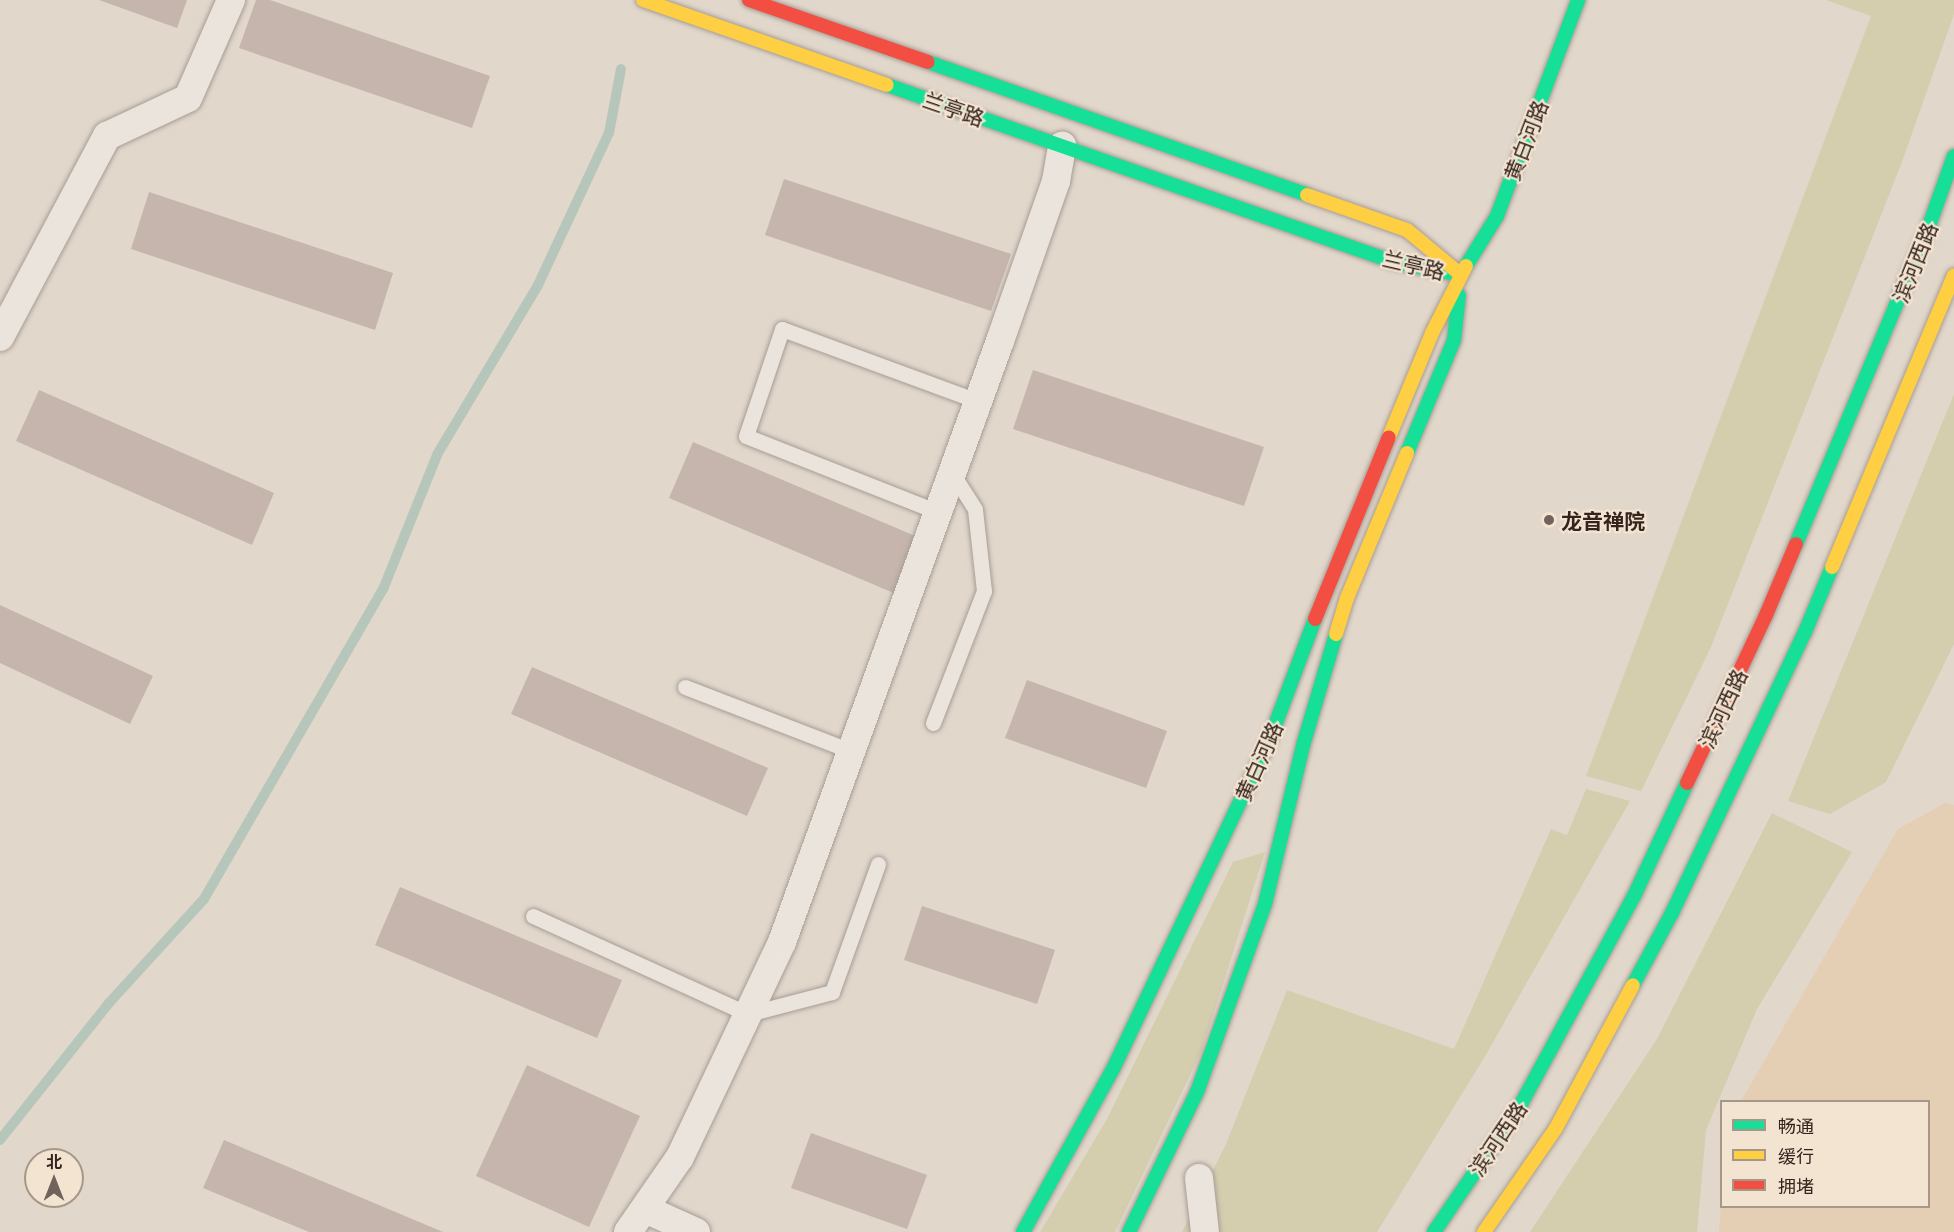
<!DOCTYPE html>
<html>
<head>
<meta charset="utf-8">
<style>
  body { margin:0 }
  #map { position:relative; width:1954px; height:1232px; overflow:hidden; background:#e2d7cb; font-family:"Playfair Display","Noto Sans SC",serif }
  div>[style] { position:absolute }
  .green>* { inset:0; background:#d4cdae }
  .sand>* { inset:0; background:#e4ceb4 }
  .stream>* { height:10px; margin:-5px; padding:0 5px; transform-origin:5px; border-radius:5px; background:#b7c6ba }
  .building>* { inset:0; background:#c5b5ac }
  .roads { filter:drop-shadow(0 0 2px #a79d95) drop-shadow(0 0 2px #a79d95) }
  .lane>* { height:15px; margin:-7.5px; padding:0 7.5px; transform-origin:7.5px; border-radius:7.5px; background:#eae4dd }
  .street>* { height:28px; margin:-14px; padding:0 14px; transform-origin:14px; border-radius:14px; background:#eae4dd }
  .fast>* { height:14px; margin:-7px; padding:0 7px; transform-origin:7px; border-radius:7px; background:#16e098 }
  .slow>* { height:14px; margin:-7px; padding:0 7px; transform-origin:7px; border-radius:7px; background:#ffcf43 }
  .jam>* { height:14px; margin:-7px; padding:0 7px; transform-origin:7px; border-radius:7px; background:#f24e42 }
  .dots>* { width:16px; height:16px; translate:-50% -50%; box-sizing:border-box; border:3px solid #f3e3d1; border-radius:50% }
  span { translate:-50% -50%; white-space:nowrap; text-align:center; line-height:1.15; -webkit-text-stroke:4.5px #f3e3d1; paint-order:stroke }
  .street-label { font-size:21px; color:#34241e }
  .poi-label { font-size:21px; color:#34241e; font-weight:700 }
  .left { translate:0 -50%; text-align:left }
  .legend { position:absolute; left:1720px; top:1100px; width:210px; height:108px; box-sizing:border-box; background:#f3e3d1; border:2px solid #a79789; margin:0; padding:8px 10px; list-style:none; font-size:18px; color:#34241e }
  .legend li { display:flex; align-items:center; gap:12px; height:30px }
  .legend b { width:30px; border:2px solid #a79789 }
  .north { position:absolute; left:24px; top:1148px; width:60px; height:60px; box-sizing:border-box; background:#f3e3d1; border:2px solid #a79789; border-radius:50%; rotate:0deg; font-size:16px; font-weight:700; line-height:24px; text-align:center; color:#34241e }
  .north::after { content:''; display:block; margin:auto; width:21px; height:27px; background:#71635b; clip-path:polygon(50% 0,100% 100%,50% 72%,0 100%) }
</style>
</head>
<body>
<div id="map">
  <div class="green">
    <div style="clip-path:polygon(1826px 0,1954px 0,1954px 14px,1902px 162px,1711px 647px,1641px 791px,1586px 776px,1871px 16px)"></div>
    <div style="clip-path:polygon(1954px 394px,1954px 644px,1886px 782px,1830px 814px,1788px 801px)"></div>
    <div style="clip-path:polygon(1586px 789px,1630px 801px,1484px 1058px,1377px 1232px,1182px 1232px,1226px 1144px,1287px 990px,1454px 1049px,1551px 829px,1567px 835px)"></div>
    <div style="clip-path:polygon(1772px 813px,1852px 852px,1757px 1009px,1706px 1130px,1697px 1232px,1530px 1232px,1657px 1039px)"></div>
    <div style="clip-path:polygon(1265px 852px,1202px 1050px,1115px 1232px,1040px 1232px,1107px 1119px,1233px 862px)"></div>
  </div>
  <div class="sand">
    <div style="clip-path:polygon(1945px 803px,1954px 805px,1954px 1232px,1719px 1232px,1721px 1204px,1928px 1206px,1928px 1102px,1741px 1101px,1898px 829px)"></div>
  </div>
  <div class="stream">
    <div style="left:0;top:1140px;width:175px;rotate:-51.5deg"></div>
    <div style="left:109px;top:1003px;width:141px;rotate:-47.6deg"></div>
    <div style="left:204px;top:899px;width:360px;rotate:-60deg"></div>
    <div style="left:384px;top:587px;width:144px;rotate:-68.1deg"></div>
    <div style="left:438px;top:453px;width:196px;rotate:-59.2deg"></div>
    <div style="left:538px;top:285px;width:168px;rotate:-65deg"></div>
    <div style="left:609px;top:133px;width:65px;rotate:-79.4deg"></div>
  </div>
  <div class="building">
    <div style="clip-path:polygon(99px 0,187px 0,177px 28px)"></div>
    <div style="clip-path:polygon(256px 0,270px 0,490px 76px,472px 128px,239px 48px)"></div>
    <div style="clip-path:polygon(784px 179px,1011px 254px,991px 311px,765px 235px)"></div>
    <div style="clip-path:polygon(149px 192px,393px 273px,375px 330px,131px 249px)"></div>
    <div style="clip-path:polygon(1033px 370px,1264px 447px,1244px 506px,1013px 429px)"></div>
    <div style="clip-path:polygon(39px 390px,274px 493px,252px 545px,16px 441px)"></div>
    <div style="clip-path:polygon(693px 442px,920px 538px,896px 594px,669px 498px)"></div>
    <div style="clip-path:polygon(0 605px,153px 676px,130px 724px,0 663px)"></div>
    <div style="clip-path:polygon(532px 667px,768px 768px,747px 816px,511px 714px)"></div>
    <div style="clip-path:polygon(1027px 680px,1167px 731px,1146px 788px,1005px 738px)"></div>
    <div style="clip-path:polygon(400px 887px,622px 980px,597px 1038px,375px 945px)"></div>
    <div style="clip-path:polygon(922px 906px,1055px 950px,1037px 1004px,904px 960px)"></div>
    <div style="clip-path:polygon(527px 1065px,640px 1116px,589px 1227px,476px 1176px)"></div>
    <div style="clip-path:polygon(811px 1133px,927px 1175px,907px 1229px,791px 1188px)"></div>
    <div style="clip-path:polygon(224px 1140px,443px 1232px,309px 1232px,203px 1188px)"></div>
  </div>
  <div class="roads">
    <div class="lane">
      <div style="left:938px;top:512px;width:206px;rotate:-158.4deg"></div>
      <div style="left:746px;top:436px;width:113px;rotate:-71.4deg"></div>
      <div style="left:782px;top:329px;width:209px;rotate:20.2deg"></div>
      <div style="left:685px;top:687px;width:178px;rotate:21.1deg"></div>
      <div style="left:933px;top:723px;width:142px;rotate:-68.9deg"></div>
      <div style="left:984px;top:591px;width:82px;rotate:-96.3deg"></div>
      <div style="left:975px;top:509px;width:43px;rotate:-122.6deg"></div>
      <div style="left:533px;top:916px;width:236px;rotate:24.5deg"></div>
      <div style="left:748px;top:1014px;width:87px;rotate:-14.7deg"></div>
      <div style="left:832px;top:992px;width:136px;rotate:-70.2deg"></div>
    </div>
    <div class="street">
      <div style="left:0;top:337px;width:228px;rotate:-62deg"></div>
      <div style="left:107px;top:136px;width:89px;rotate:-25.1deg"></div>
      <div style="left:188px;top:98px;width:107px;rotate:-66.3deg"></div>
      <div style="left:1199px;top:1178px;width:54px;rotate:83.7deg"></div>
      <div style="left:645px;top:1209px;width:56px;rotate:24.3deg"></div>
      <div style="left:628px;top:1232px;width:91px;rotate:-55.3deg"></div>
      <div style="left:680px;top:1157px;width:238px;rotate:-64.6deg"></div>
      <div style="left:782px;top:942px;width:639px;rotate:-70.06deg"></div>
      <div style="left:1000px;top:341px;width:170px;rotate:-70.7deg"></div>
      <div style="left:1056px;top:181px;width:36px;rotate:-80deg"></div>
    </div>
    <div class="fast">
      <div style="left:928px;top:62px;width:402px;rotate:19.3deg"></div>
      <div style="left:887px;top:85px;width:537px;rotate:19.24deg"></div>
      <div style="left:1394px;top:262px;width:68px;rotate:11deg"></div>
      <div style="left:1466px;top:266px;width:59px;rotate:-58.2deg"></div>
      <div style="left:1497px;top:216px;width:231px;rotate:-69.4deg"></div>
      <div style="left:1407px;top:453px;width:122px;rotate:-67.4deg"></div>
      <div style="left:1454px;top:340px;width:45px;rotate:-83.7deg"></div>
      <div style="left:1796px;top:544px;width:348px;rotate:-67.3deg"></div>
      <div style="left:1930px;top:223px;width:71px;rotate:-70.3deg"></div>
      <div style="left:1633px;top:985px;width:82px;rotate:-61.6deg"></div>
      <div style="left:1672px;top:913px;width:311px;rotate:-64.7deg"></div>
      <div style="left:1805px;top:632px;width:70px;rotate:-67.4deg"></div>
      <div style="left:1023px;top:1232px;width:188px;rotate:-61.1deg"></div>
      <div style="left:1114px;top:1067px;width:366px;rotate:-64.6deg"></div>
      <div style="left:1271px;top:736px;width:125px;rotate:-69.4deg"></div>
      <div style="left:1129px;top:1232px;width:156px;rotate:-64.1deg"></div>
      <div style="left:1197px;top:1092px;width:200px;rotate:-70.1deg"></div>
      <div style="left:1265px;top:904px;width:167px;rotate:-76.5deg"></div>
      <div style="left:1304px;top:742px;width:113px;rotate:-73.5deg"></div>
      <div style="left:1434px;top:1232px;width:153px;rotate:-55.7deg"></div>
      <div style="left:1520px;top:1106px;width:241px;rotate:-61.5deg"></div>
      <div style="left:1635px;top:894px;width:123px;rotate:-64.9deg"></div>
    </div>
    <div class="slow">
      <div style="left:643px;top:0;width:258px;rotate:19.2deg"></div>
      <div style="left:1307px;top:195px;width:106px;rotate:19.3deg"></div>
      <div style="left:1407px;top:230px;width:69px;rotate:39.7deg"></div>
      <div style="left:1389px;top:437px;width:113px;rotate:-67.5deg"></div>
      <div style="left:1432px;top:333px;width:75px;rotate:-63.1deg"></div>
      <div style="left:1832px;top:567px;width:316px;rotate:-67.3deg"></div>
      <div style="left:1336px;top:634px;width:38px;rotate:-73deg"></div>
      <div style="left:1347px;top:598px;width:157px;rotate:-67.5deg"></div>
      <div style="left:1484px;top:1232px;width:126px;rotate:-55.3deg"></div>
      <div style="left:1556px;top:1128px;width:162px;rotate:-61.7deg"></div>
    </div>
    <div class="jam">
      <div style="left:749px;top:0;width:189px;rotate:19.1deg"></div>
      <div style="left:1315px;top:619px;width:196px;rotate:-67.9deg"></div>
      <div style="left:1687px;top:783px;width:186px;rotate:-64.8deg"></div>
      <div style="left:1766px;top:615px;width:77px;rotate:-67.1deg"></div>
    </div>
  </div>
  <div class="dots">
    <div style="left:1549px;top:520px;background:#71635b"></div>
  </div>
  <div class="street-label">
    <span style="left:954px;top:108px;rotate:19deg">兰亭路</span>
    <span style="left:1525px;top:140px;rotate:-69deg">黄白河路</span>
    <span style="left:1914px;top:262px;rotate:-68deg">滨河西路</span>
    <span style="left:1414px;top:264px;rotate:13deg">兰亭路</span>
    <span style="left:1722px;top:708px;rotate:-65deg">滨河西路</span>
    <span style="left:1258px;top:761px;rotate:-66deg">黄白河路</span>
    <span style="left:1497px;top:1138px;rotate:-56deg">滨河西路</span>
  </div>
  <div class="poi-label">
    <span class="left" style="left:1561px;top:520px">龙音禅院</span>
  </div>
  <ul class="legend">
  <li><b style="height:8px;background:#16e098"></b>畅通</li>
  <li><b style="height:8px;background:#ffcf43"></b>缓行</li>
  <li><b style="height:8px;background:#f24e42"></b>拥堵</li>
  </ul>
  <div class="north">北</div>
</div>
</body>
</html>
